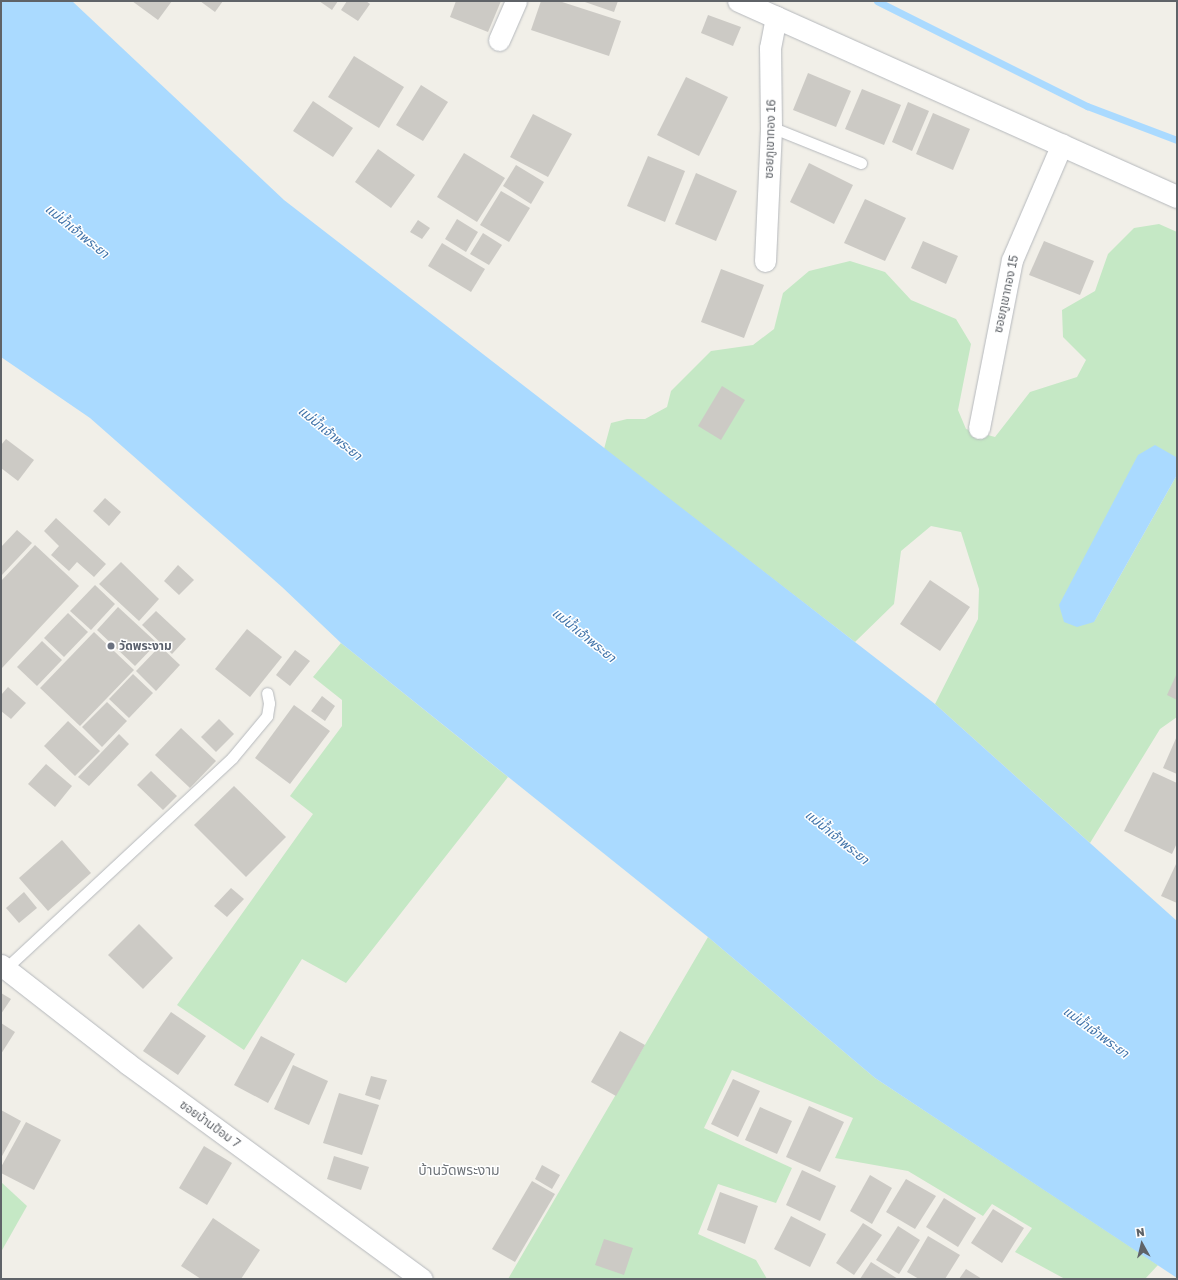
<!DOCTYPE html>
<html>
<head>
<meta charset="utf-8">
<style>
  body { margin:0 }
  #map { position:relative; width:1178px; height:1280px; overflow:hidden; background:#f1efe8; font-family:"Golos Text","Noto Sans Thai",sans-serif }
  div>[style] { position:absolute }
  .green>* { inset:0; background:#c5e8c5 }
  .water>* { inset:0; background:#aadaff }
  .stream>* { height:7px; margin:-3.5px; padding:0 3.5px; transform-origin:3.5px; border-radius:3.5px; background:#aadaff }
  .building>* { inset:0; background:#cccac5 }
  .roads { filter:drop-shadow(0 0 1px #b5b8bc) drop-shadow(0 0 1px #b5b8bc) }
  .lane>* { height:11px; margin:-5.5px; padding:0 5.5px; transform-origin:5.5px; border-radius:5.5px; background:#fff }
  .street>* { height:21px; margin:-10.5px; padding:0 10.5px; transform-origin:10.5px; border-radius:10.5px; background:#fff }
  .secondary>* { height:22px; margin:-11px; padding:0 11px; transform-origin:11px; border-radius:11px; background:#fff }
  .dots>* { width:11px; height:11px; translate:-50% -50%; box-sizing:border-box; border:2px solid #fff; border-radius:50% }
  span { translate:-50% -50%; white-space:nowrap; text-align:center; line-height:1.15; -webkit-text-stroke:3px #fff; paint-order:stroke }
  .street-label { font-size:12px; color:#5f6368 }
  .worship-label { font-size:12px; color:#5b616d; font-weight:700 }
  .left { translate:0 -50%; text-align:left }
  .water-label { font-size:13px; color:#4174aa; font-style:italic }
  .quarter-label { font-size:14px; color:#70757a }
  .frame { position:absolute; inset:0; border:2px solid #5f6368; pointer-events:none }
  .north { position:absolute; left:1122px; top:1224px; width:40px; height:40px; -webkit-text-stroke:3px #fff; paint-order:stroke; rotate:352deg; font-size:11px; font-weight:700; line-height:16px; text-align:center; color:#5f6368 }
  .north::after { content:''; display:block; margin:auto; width:14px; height:18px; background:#5f6368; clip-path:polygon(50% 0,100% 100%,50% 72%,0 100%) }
</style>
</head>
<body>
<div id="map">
  <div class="green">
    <div style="clip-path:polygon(1159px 224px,1177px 232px,1177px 461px,1176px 457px,1094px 622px,1177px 475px,1177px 717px,1160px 729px,1090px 843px,935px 704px,978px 619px,979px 589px,961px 532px,931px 526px,901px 551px,894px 604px,855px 642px,604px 449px,611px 423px,627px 419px,645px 419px,667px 407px,671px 391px,711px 351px,753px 345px,774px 329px,783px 293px,809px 271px,850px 261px,885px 272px,911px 300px,956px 319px,971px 344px,958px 410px,966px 429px,995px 437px,1030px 392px,1077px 377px,1086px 360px,1063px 337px,1062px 310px,1095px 291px,1108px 254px,1134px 228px)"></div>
    <div style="clip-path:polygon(341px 643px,508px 777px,346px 983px,302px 959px,244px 1050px,177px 1005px,313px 814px,290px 796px,342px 726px,342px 700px,313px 677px)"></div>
    <div style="clip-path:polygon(708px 937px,875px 1078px,1158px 1265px,1145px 1279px,1065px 1279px,1015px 1252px,1032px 1228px,992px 1204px,983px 1216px,908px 1171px,835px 1158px,853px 1118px,732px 1070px,704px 1128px,792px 1168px,776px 1203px,718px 1184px,698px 1234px,756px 1260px,767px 1279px,508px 1279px)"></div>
    <div style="clip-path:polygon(1px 1182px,27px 1206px,1px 1252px)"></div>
  </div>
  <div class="water">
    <div style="clip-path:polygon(1px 1px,72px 1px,284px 200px,935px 704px,1177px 921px,1177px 1278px,875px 1078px,708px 937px,341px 643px,282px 587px,90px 418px,1px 357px)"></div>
    <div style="clip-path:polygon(1155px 445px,1176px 457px,1177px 475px,1094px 622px,1077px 627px,1064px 622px,1059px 605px,1138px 455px)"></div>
  </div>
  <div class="stream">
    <div style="left:877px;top:1px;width:235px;rotate:26.6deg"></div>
    <div style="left:1087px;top:106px;width:96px;rotate:20.7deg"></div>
  </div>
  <div class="building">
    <div style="clip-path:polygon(132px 1px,172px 1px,158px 20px)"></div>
    <div style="clip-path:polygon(200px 1px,223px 1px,215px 12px)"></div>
    <div style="clip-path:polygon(319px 1px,338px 1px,332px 10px)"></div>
    <div style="clip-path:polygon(347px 1px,366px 1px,370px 4px,358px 21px,341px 10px)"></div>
    <div style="clip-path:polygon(456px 1px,501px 1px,488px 32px,450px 17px)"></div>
    <div style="clip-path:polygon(541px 1px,559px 1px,621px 21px,609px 56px,531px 30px)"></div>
    <div style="clip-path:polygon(582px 1px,618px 1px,614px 12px)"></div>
    <div style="clip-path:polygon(708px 15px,741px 27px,733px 46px,701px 33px)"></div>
    <div style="clip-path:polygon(354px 56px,404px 87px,379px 128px,328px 97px)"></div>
    <div style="clip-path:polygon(808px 73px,851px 91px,836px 127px,793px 110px)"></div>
    <div style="clip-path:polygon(686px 77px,728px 97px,699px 156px,657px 135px)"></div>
    <div style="clip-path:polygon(421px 85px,448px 102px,423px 141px,396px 125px)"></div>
    <div style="clip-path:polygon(862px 89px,901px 105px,884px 145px,845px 129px)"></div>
    <div style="clip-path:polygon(313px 101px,353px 128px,333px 157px,293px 131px)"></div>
    <div style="clip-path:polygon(908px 102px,929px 111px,912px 151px,892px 142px)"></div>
    <div style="clip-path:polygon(933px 113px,970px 129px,953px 170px,916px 154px)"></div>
    <div style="clip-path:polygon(533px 114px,572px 134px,548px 177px,510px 157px)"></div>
    <div style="clip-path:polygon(378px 149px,415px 175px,391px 208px,355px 182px)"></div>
    <div style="clip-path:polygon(464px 153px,505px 178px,477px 222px,437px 197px)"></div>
    <div style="clip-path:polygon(648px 156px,685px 171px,665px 222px,627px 206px)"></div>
    <div style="clip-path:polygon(809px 163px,853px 185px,834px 224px,790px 202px)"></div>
    <div style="clip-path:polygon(516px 165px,544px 182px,531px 204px,503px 186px)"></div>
    <div style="clip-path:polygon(696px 173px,737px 191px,716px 241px,675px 224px)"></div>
    <div style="clip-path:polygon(501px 191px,530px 208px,509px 242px,480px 225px)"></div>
    <div style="clip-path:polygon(865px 199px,906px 218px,885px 261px,844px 243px)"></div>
    <div style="clip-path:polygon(457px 219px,478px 232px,466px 252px,445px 239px)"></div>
    <div style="clip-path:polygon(418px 220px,430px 228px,422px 239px,410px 232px)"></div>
    <div style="clip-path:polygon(483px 233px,502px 245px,489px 265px,470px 254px)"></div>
    <div style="clip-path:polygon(923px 241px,958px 256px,946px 284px,911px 268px)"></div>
    <div style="clip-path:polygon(1044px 241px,1094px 261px,1080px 295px,1029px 275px)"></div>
    <div style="clip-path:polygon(442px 243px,485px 269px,471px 292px,428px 266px)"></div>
    <div style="clip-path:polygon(721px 269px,764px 285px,744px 338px,701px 322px)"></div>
    <div style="clip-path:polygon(722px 386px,745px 400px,721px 440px,698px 426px)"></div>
    <div style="clip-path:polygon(6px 439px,34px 460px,18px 481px,1px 468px,1px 445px)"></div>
    <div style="clip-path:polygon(105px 498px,121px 512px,109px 526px,93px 511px)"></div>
    <div style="clip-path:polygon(56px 518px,106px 564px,94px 577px,77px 562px,69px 571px,51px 555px,59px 546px,44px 531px)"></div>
    <div style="clip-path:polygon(17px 530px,32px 543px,1px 576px,1px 547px)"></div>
    <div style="clip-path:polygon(35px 545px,79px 586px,2px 668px,1px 581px)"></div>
    <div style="clip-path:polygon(121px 562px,159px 599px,139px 621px,99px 584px)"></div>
    <div style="clip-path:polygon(178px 565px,194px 580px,179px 595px,164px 581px)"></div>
    <div style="clip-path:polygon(930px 580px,970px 607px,940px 651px,900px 624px)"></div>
    <div style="clip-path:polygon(95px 585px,115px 604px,91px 630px,70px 611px)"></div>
    <div style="clip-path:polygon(118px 607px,157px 643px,135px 666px,97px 630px)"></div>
    <div style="clip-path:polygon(156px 611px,186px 639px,172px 654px,142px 625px)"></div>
    <div style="clip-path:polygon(68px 613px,88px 632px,64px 657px,44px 638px)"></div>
    <div style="clip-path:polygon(247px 629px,282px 657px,250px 697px,215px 669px)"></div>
    <div style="clip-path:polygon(94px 632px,134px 670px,80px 726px,40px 688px)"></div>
    <div style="clip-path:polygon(42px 641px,62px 660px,37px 686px,17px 667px)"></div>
    <div style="clip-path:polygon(160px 646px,180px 665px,156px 691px,136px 671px)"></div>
    <div style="clip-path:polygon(295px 650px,310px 661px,290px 686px,276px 675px)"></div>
    <div style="clip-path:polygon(1177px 673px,1177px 700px,1167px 695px)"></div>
    <div style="clip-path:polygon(133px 674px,153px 693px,129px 718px,109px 699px)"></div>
    <div style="clip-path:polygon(8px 687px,26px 703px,11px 719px,1px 711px,1px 695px)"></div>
    <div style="clip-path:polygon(322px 696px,335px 706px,325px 721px,311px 711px)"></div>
    <div style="clip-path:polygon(107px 702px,127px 721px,102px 747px,82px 727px)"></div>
    <div style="clip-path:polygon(294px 705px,330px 731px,290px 784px,255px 758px)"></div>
    <div style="clip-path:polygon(219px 719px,234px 734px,216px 752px,201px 737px)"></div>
    <div style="clip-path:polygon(68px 721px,100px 751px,75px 776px,44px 746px)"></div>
    <div style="clip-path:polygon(181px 728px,216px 761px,190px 788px,155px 755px)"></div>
    <div style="clip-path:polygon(119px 734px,129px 744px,89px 786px,78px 777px)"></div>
    <div style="clip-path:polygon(1177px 736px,1177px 774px,1163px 768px)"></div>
    <div style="clip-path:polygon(46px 764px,72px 786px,55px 807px,28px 784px)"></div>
    <div style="clip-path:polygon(151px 771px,177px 796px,163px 810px,137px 785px)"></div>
    <div style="clip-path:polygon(1153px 772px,1177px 783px,1177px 843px,1172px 854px,1124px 831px)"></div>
    <div style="clip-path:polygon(234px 786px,286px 837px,246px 877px,194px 825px)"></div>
    <div style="clip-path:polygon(62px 840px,91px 873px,48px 911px,19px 878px)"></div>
    <div style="clip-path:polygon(1177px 862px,1177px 903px,1161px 896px)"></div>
    <div style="clip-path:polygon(231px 888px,244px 899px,227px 917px,214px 906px)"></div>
    <div style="clip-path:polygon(24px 892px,37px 908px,19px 923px,6px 908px)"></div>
    <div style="clip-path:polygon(139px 924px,173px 958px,143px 989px,108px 955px)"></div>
    <div style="clip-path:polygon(1px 993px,11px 999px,1px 1014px)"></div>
    <div style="clip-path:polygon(171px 1012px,206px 1036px,178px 1075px,143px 1051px)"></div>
    <div style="clip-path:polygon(1px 1023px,15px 1032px,1px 1054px)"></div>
    <div style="clip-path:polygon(620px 1031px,645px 1045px,616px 1096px,591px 1082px)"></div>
    <div style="clip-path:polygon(261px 1036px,295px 1054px,268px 1103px,234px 1085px)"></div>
    <div style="clip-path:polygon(293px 1065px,328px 1081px,309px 1125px,274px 1109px)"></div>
    <div style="clip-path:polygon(371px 1076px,387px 1080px,380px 1100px,365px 1095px)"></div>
    <div style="clip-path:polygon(733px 1079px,760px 1091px,738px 1137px,711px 1124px)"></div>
    <div style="clip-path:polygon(339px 1093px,379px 1105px,362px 1155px,323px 1143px)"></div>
    <div style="clip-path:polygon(809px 1106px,844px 1122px,820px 1172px,786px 1157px)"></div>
    <div style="clip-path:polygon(760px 1107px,792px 1121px,777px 1154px,745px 1140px)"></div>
    <div style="clip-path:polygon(1px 1110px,21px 1121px,1px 1158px)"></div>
    <div style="clip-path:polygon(26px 1122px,61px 1140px,34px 1190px,1px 1173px,1px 1167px)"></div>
    <div style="clip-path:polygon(204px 1146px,232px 1163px,207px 1205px,179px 1188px)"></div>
    <div style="clip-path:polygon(334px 1156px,369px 1167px,361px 1190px,327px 1179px)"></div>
    <div style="clip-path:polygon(542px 1165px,560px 1175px,552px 1189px,535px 1179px)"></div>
    <div style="clip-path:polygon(802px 1170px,836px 1186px,820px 1221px,786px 1205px)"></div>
    <div style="clip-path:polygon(870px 1175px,892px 1188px,872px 1224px,850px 1211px)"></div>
    <div style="clip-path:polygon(906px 1179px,936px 1196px,915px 1229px,886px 1212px)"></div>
    <div style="clip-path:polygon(532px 1181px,555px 1194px,515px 1262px,492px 1249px)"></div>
    <div style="clip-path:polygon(720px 1192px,758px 1206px,745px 1244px,707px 1230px)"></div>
    <div style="clip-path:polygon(944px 1198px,976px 1218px,958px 1247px,926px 1227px)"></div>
    <div style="clip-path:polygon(993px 1209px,1024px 1228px,1002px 1263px,971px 1243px)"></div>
    <div style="clip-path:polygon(791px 1216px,826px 1234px,810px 1267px,774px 1249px)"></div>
    <div style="clip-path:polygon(213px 1218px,260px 1250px,241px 1279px,201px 1279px,181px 1266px)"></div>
    <div style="clip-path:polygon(863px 1223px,882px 1235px,854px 1275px,836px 1263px)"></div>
    <div style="clip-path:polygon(898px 1226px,920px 1240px,899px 1274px,876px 1260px)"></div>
    <div style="clip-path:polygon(928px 1236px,960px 1255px,945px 1279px,919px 1279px,907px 1272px)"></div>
    <div style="clip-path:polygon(604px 1239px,633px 1248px,624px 1275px,595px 1265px)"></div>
    <div style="clip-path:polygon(871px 1262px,898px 1279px,860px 1279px)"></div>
    <div style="clip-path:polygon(966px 1269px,982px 1279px,959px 1279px)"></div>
  </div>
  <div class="roads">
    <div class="lane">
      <div style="left:771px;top:127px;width:97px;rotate:21.8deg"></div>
      <div style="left:5px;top:969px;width:310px;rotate:-42.9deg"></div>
      <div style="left:232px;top:758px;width:55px;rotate:-50.2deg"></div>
      <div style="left:267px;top:716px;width:13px;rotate:-81deg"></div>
      <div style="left:269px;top:703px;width:10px;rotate:-101deg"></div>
    </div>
    <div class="street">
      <div style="left:499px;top:40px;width:43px;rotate:-66.4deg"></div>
      <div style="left:765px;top:261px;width:134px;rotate:-87.4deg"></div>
      <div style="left:771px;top:127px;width:79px;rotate:-90.7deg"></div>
      <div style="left:770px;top:48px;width:32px;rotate:-79deg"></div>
      <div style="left:979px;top:428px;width:171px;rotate:-78.9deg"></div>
      <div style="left:1012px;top:260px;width:126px;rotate:-66.7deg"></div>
      <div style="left:1px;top:965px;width:161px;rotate:37.9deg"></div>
      <div style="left:128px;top:1064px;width:364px;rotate:36.2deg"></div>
    </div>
    <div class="secondary">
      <div style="left:739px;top:1px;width:480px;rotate:24.1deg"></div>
    </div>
  </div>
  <div class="dots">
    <div style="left:111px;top:646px;background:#6b7280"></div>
  </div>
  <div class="street-label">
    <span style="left:770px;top:139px;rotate:-88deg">ซอยภูเขาทอง 16</span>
    <span style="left:1006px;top:294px;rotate:-78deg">ซอยภูเขาทอง 15</span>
    <span style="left:210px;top:1124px;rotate:36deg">ซอยบ้านป้อม 7</span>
  </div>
  <div class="worship-label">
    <span class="left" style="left:119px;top:646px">วัดพระงาม</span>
  </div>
  <div class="water-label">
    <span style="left:77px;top:231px;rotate:39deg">แม่น้ำเจ้าพระยา</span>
    <span style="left:330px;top:433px;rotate:39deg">แม่น้ำเจ้าพระยา</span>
    <span style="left:584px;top:635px;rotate:39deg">แม่น้ำเจ้าพระยา</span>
    <span style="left:837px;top:837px;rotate:39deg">แม่น้ำเจ้าพระยา</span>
    <span style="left:1096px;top:1032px;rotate:36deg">แม่น้ำเจ้าพระยา</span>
  </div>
  <div class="quarter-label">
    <span style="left:459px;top:1170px">บ้านวัดพระงาม</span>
  </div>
  <div class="frame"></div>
  <div class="north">N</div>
</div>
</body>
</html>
